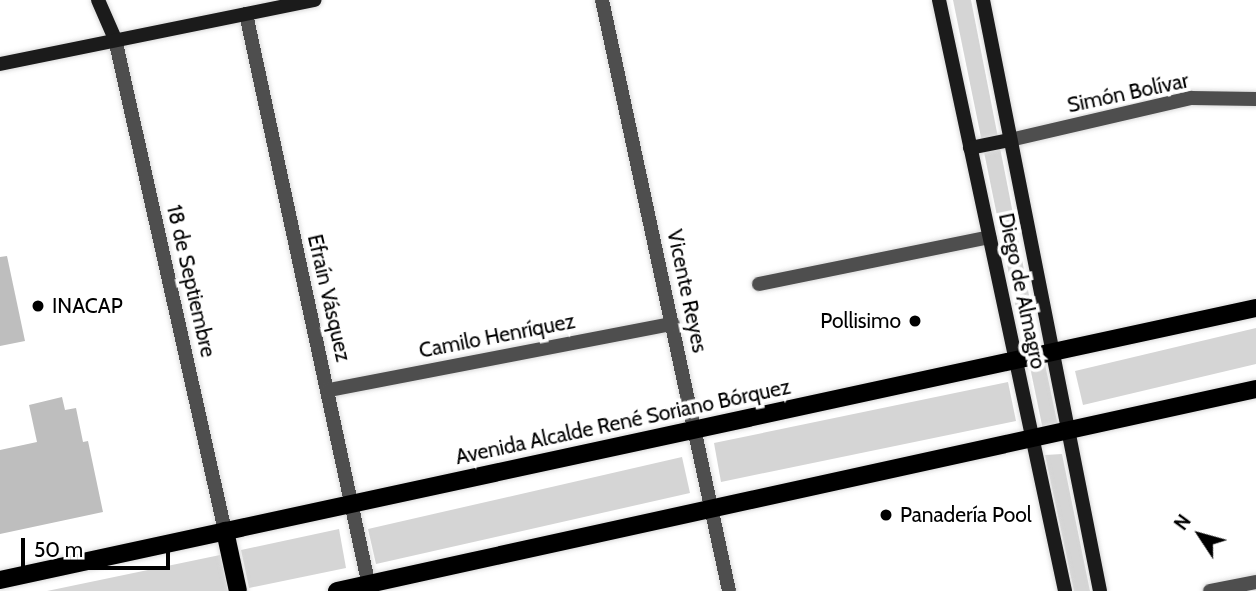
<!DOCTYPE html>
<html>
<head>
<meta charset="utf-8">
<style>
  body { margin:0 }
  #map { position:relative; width:1256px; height:591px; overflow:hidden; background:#fff; font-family:Cabin,sans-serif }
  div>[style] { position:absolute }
  .green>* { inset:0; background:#d5d5d5 }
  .building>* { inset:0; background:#bebebe }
  .roads { filter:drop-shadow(0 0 2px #dbdbdb) drop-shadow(0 0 2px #dbdbdb) }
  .street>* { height:14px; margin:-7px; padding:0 7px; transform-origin:7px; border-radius:7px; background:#4e4e4e }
  .secondary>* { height:14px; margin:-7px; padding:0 7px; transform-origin:7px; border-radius:7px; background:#1b1b1b }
  .primary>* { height:18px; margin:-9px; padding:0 9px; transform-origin:9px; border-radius:9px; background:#000 }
  .dots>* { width:19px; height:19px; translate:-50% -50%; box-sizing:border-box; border:4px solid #fff; border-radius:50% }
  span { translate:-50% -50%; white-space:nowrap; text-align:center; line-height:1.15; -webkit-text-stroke:7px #fff; paint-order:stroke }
  .street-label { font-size:21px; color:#000 }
  .poi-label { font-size:21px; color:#000 }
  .left { translate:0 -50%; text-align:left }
  .right { translate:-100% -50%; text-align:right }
  .north { position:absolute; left:1165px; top:500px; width:70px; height:70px; -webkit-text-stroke:5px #fff; paint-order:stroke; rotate:306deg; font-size:19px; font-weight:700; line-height:28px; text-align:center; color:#000 }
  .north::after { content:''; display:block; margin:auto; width:24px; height:32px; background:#000; clip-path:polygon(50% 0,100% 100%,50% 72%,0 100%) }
  .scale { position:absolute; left:21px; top:538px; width:149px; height:32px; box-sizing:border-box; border:4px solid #000; border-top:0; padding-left:9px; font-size:21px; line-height:24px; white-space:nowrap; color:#000; -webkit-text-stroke:5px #fff; paint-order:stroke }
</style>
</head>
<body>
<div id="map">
  <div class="green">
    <div style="clip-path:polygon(953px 0,971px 0,1038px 341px,1023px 343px)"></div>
    <div style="clip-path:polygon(1256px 328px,1256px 364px,1083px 405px,1075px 371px)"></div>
    <div style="clip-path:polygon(1045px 364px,1058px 426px,1043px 430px,1030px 367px)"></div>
    <div style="clip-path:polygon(1008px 382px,1016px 421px,721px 482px,714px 443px)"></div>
    <div style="clip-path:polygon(1062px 454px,1090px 591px,1074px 591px,1045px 455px)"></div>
    <div style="clip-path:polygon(682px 457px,690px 493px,376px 564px,368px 529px)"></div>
    <div style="clip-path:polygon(339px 529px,346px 568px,249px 588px,241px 550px)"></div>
    <div style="clip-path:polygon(220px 555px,228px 591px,47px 591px)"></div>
  </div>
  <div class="building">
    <div style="clip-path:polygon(7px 256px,25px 341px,0 346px,0 257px)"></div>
    <div style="clip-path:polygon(62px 397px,65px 410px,76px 408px,83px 442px,88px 441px,103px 512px,0 534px,0 450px,37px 442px,29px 405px)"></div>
  </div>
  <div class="roads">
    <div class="street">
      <div style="left:602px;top:0;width:604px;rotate:77.87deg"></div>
      <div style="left:246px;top:14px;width:590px;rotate:77.87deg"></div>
      <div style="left:115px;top:39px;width:504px;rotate:77.4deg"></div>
      <div style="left:1010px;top:140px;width:186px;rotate:-13.1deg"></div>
      <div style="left:1191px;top:98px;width:65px;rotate:0.9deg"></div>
      <div style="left:759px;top:284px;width:235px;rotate:-11.5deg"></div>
      <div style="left:329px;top:390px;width:350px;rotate:-10.9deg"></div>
      <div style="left:1210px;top:591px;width:47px;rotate:-11.1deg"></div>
    </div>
    <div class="secondary">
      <div style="left:98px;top:0;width:43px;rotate:66.4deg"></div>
      <div style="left:939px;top:0;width:604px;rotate:77.96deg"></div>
      <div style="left:983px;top:0;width:602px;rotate:78.8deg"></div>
      <div style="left:0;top:64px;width:321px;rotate:-11.5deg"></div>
      <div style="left:970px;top:148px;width:41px;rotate:-11.3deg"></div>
    </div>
    <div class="primary">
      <div style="left:225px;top:531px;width:61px;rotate:77.8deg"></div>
      <div style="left:0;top:580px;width:1285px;rotate:-12.22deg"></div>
      <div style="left:337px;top:591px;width:941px;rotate:-12.4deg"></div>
    </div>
  </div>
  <div class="dots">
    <div style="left:38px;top:306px;background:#000"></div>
    <div style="left:915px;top:321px;background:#000"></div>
    <div style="left:886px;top:515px;background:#000"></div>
  </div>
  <div class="street-label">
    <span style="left:1128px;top:93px;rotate:-12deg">Simón Bolívar</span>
    <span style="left:191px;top:281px;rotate:77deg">18 de Septiembre</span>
    <span style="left:687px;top:291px;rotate:78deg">Vicente Reyes</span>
    <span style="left:1022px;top:291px;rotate:78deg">Diego de Almagro</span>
    <span style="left:329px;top:298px;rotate:77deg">Efraín Vásquez</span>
    <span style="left:497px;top:336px;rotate:-11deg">Camilo Henríquez</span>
    <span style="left:623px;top:422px;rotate:-12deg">Avenida Alcalde René Soriano Bórquez</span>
  </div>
  <div class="poi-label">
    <span class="left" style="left:52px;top:306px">INACAP</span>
    <span class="right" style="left:901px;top:321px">Pollisimo</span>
    <span class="left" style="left:900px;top:515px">Panadería Pool</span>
  </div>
  <div class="north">N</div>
  <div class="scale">50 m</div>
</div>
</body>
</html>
